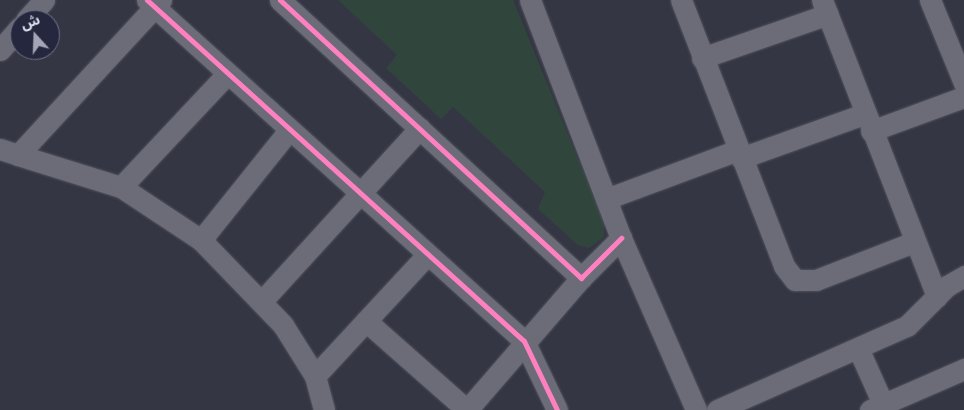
<!DOCTYPE html>
<html>
<head>
<meta charset="utf-8">
<style>
  body { margin:0 }
  #map { position:relative; width:964px; height:410px; overflow:hidden; background:#353644; font-family:Barlow,"Noto Sans Arabic",sans-serif }
  div>[style] { position:absolute }
  .green>* { inset:0; background:#30463c }
  .roads { filter:drop-shadow(0 0 1px #51525e) drop-shadow(0 0 1px #51525e) }
  .minor>* { height:21px; margin:-10.5px; padding:0 10.5px; transform-origin:10.5px; border-radius:10.5px; background:#6b6c77 }
  .cycleway>* { height:5px; margin:-2.5px; padding:0 2.5px; transform-origin:2.5px; border-radius:2.5px; background:#ff80c0 }
  span { translate:-50% -50%; white-space:nowrap; text-align:center; line-height:1.15; -webkit-text-stroke:4px #25273f; paint-order:stroke }
  .north { position:absolute; left:10px; top:10px; width:50px; height:50px; box-sizing:border-box; background:#25273f; border:1px solid #707287; border-radius:50%; rotate:340deg; font-size:14px; font-weight:700; line-height:20px; text-align:center; color:#e0e2f2 }
  .north::after { content:''; display:block; margin:auto; width:18px; height:22px; background:#a4a6b5; clip-path:polygon(50% 0,100% 100%,50% 72%,0 100%) }
</style>
</head>
<body>
<div id="map">
  <div class="green">
    <div style="clip-path:polygon(338px 0,513px 0,604px 223px,604px 237px,589px 248px,578px 245px,538px 209px,545px 192px,453px 107px,441px 119px,386px 68px,397px 55px)"></div>
  </div>
  <div class="roads">
    <div class="minor">
      <div style="left:147px;top:0;width:508px;rotate:42.13deg"></div>
      <div style="left:524px;top:341px;width:76px;rotate:64.4deg"></div>
      <div style="left:280px;top:0;width:410px;rotate:42.7deg"></div>
      <div style="left:581px;top:278px;width:57px;rotate:-45deg"></div>
      <div style="left:530px;top:0;width:255px;rotate:69.1deg"></div>
      <div style="left:621px;top:238px;width:188px;rotate:66.4deg"></div>
      <div style="left:681px;top:0;width:285px;rotate:68.8deg"></div>
      <div style="left:784px;top:266px;width:18px;rotate:52deg"></div>
      <div style="left:795px;top:280px;width:21px"></div>
      <div style="left:816px;top:280px;width:105px;rotate:-21.2deg"></div>
      <div style="left:822px;top:0;width:318px;rotate:68.8deg"></div>
      <div style="left:930px;top:0;width:90px;rotate:67.7deg"></div>
      <div style="left:26px;top:20px;width:27px;rotate:-48deg"></div>
      <div style="left:0;top:50px;width:30px;rotate:-49deg"></div>
      <div style="left:702px;top:58px;width:133px;rotate:-19.2deg"></div>
      <div style="left:871px;top:131px;width:99px;rotate:-20.1deg"></div>
      <div style="left:0;top:149px;width:19px;rotate:18deg"></div>
      <div style="left:18px;top:155px;width:211px;rotate:-47.3deg"></div>
      <div style="left:18px;top:155px;width:108px;rotate:17.3deg"></div>
      <div style="left:121px;top:187px;width:96px;rotate:33.5deg"></div>
      <div style="left:201px;top:240px;width:118px;rotate:46deg"></div>
      <div style="left:283px;top:325px;width:60px;rotate:57.9deg"></div>
      <div style="left:315px;top:376px;width:35px;rotate:75deg"></div>
      <div style="left:741px;top:158px;width:131px;rotate:-19.7deg"></div>
      <div style="left:121px;top:187px;width:155px;rotate:-46.8deg"></div>
      <div style="left:606px;top:199px;width:141px;rotate:-20.4deg"></div>
      <div style="left:201px;top:240px;width:141px;rotate:-51.3deg"></div>
      <div style="left:262px;top:301px;width:234px;rotate:-47.6deg"></div>
      <div style="left:366px;top:321px;width:135px;rotate:41.4deg"></div>
      <div style="left:858px;top:348px;width:61px;rotate:65.9deg"></div>
      <div style="left:315px;top:376px;width:165px;rotate:-47.2deg"></div>
      <div style="left:467px;top:410px;width:174px;rotate:-49.2deg"></div>
      <div style="left:717px;top:410px;width:208px;rotate:-23.9deg"></div>
      <div style="left:907px;top:326px;width:57px;rotate:-45deg"></div>
      <div style="left:947px;top:286px;width:20px;rotate:-30deg"></div>
      <div style="left:870px;top:410px;width:103px;rotate:-23.6deg"></div>
    </div>
  </div>
  <div class="cycleway">
    <div style="left:147px;top:0;width:508px;rotate:42.13deg"></div>
    <div style="left:524px;top:341px;width:76px;rotate:64.4deg"></div>
    <div style="left:280px;top:0;width:410px;rotate:42.7deg"></div>
    <div style="left:581px;top:278px;width:57px;rotate:-45deg"></div>
  </div>
  <div class="north">ش</div>
</div>
</body>
</html>
